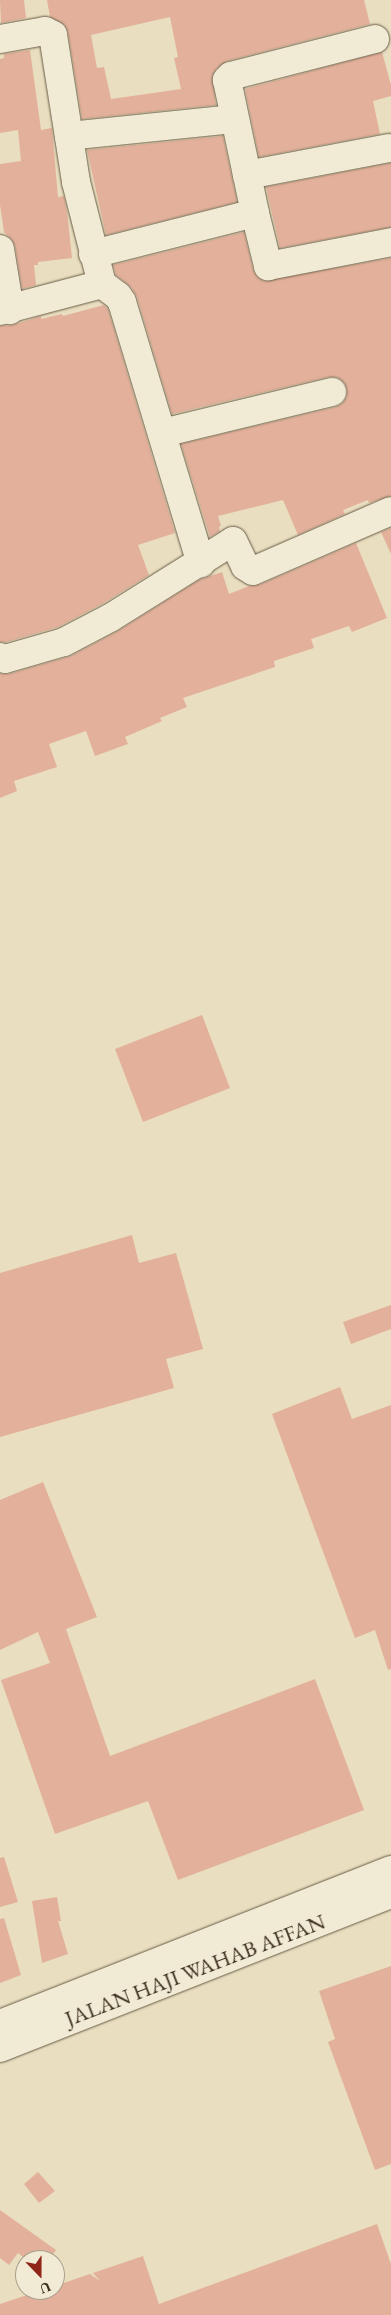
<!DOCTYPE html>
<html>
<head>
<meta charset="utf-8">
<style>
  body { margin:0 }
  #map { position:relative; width:391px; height:2315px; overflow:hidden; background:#e9debf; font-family:"EB Garamond",serif }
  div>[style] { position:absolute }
  .building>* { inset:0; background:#e3b19b }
  .roads { filter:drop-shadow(0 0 1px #685b46) drop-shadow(0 0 1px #685b46) }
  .minor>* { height:28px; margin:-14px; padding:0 14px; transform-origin:14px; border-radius:14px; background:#f1ead5 }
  span { translate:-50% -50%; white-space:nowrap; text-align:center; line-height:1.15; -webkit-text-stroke:4px #f1ead5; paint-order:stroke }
  .street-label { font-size:22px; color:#3d2f1d }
  .north { position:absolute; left:15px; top:2250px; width:50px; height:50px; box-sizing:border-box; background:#f1ead5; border:1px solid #a99f8b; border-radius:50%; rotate:158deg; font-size:14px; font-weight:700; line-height:20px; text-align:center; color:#3d2f1d }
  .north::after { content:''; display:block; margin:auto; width:18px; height:22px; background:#8f2418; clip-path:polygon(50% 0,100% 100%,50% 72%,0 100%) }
</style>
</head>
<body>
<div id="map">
  <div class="building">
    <div style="clip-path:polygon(0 0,24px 0,26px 18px,1px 23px)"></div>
    <div style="clip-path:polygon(evenodd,47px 0,364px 0,370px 24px,227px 61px,216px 69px,212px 76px,216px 105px,82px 119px,68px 32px,65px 25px,50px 17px,47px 0,170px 17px,178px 57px,174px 58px,181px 89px,111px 99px,104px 67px,97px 68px,91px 35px,170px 17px)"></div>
    <div style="clip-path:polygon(30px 50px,41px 130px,52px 128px,58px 197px,64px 196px,67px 211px,72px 258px,38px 262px,38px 265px,34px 265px,36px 285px,22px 289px,15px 246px,12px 240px,4px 232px,0 205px,0 164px,21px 161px,18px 130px,0 133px,0 59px,4px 58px,4px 54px)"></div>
    <div style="clip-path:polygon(382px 52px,391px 85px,391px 96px,373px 101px,380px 134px,259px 157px,245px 89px)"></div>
    <div style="clip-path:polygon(223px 136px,237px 202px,106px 235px,87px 150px)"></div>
    <div style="clip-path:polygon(391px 163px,391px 227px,280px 248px,266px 187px)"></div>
    <div style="clip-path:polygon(244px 232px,253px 270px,257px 277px,264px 281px,391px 258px,391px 496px,369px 503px,368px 500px,343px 510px,345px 514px,298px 535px,283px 500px,218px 516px,221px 526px,219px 527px,220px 531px,210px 537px,181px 444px,336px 407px,342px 404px,347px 397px,347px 389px,344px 382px,337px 377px,328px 377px,172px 414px,137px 297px,131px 287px,116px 275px,113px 265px)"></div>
    <div style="clip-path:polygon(104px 305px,108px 309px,175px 533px,138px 545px,149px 575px,102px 604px,58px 627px,6px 642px,0 642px,0 326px,13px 325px,41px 316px,41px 319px,62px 314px,63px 316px)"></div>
    <div style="clip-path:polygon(391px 528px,391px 554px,381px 532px)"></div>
    <div style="clip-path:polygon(356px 543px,387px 618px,352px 632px,349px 626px,311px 639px,314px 648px,274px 661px,275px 667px,183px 698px,187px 707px,160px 718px,162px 721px,125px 737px,128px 744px,95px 756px,86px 731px,49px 744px,57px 767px,14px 781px,17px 791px,0 798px,0 674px,9px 674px,71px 656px,118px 631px,199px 580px,222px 572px,229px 594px,249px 586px,259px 585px)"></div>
    <div style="clip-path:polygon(202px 1015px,230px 1088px,143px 1122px,115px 1049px)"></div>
    <div style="clip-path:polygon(132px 1235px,139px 1263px,176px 1253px,203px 1349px,166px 1359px,174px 1388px,0 1437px,0 1273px)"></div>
    <div style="clip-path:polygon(391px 1305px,391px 1329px,351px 1344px,343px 1322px)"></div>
    <div style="clip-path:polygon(340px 1387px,352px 1419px,391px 1405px,391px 1669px,388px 1670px,375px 1630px,355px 1638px,272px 1414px)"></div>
    <div style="clip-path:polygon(43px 1482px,97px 1617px,66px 1629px,110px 1756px,315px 1679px,364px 1810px,178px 1880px,148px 1801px,55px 1834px,1px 1680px,50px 1663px,38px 1632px,0 1650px,0 1500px)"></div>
    <div style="clip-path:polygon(4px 1857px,18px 1902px,0 1907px,0 1858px)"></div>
    <div style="clip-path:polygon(57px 1897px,61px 1921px,58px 1921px,68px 1954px,42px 1963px,32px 1901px)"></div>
    <div style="clip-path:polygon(4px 1918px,21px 1975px,0 1983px,0 1919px)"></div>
    <div style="clip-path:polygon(391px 1966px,391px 2164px,375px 2170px,328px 2042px,335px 2039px,319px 1991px)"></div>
    <div style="clip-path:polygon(38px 2172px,55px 2191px,39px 2203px,24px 2184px)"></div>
    <div style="clip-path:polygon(0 2210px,56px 2250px,49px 2260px,27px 2260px,18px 2253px,9px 2265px,0 2258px)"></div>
    <div style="clip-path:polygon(377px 2224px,391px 2264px,391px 2315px,0 2315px,0 2304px,42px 2290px,55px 2290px,55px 2286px,90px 2274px,100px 2281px,93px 2273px,143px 2256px,159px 2304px)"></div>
  </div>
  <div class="roads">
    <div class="minor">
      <div style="left:0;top:39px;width:46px;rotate:-10.1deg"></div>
      <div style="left:45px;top:31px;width:9px;rotate:27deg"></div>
      <div style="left:53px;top:35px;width:149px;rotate:81.1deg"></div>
      <div style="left:76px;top:182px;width:105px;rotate:75.7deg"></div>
      <div style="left:375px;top:39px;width:149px;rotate:165.6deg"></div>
      <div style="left:231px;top:76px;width:6px;rotate:135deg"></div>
      <div style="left:227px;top:80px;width:136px;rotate:78.1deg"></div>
      <div style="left:255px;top:213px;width:55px;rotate:76.2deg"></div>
      <div style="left:268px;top:266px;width:125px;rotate:-11deg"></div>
      <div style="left:69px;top:136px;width:166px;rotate:-5.9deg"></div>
      <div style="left:247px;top:175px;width:144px;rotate:-10.8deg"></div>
      <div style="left:0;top:249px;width:62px;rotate:80.7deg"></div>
      <div style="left:93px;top:254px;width:167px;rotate:-14.2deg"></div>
      <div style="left:0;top:311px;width:106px;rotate:-14.8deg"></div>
      <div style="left:102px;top:284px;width:20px;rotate:37deg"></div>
      <div style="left:118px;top:296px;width:7px;rotate:56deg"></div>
      <div style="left:122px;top:302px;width:273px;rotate:73.2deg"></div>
      <div style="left:162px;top:433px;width:175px;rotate:-13.6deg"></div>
      <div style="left:0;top:657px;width:5px;rotate:22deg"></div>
      <div style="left:5px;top:659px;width:61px;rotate:-16.1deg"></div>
      <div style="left:64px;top:642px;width:52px;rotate:-27.6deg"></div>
      <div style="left:110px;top:618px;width:145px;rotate:-32deg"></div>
      <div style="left:233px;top:541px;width:28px;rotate:64deg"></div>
      <div style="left:245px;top:566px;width:9px;rotate:32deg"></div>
      <div style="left:253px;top:571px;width:150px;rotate:-23.5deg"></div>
      <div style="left:0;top:2024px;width:420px;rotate:-21.5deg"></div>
      <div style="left:0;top:2048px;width:420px;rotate:-21.5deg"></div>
    </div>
  </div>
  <div class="street-label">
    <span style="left:195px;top:1970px;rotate:-21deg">JALAN HAJI WAHAB AFFAN</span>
  </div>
  <div class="north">U</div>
</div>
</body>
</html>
